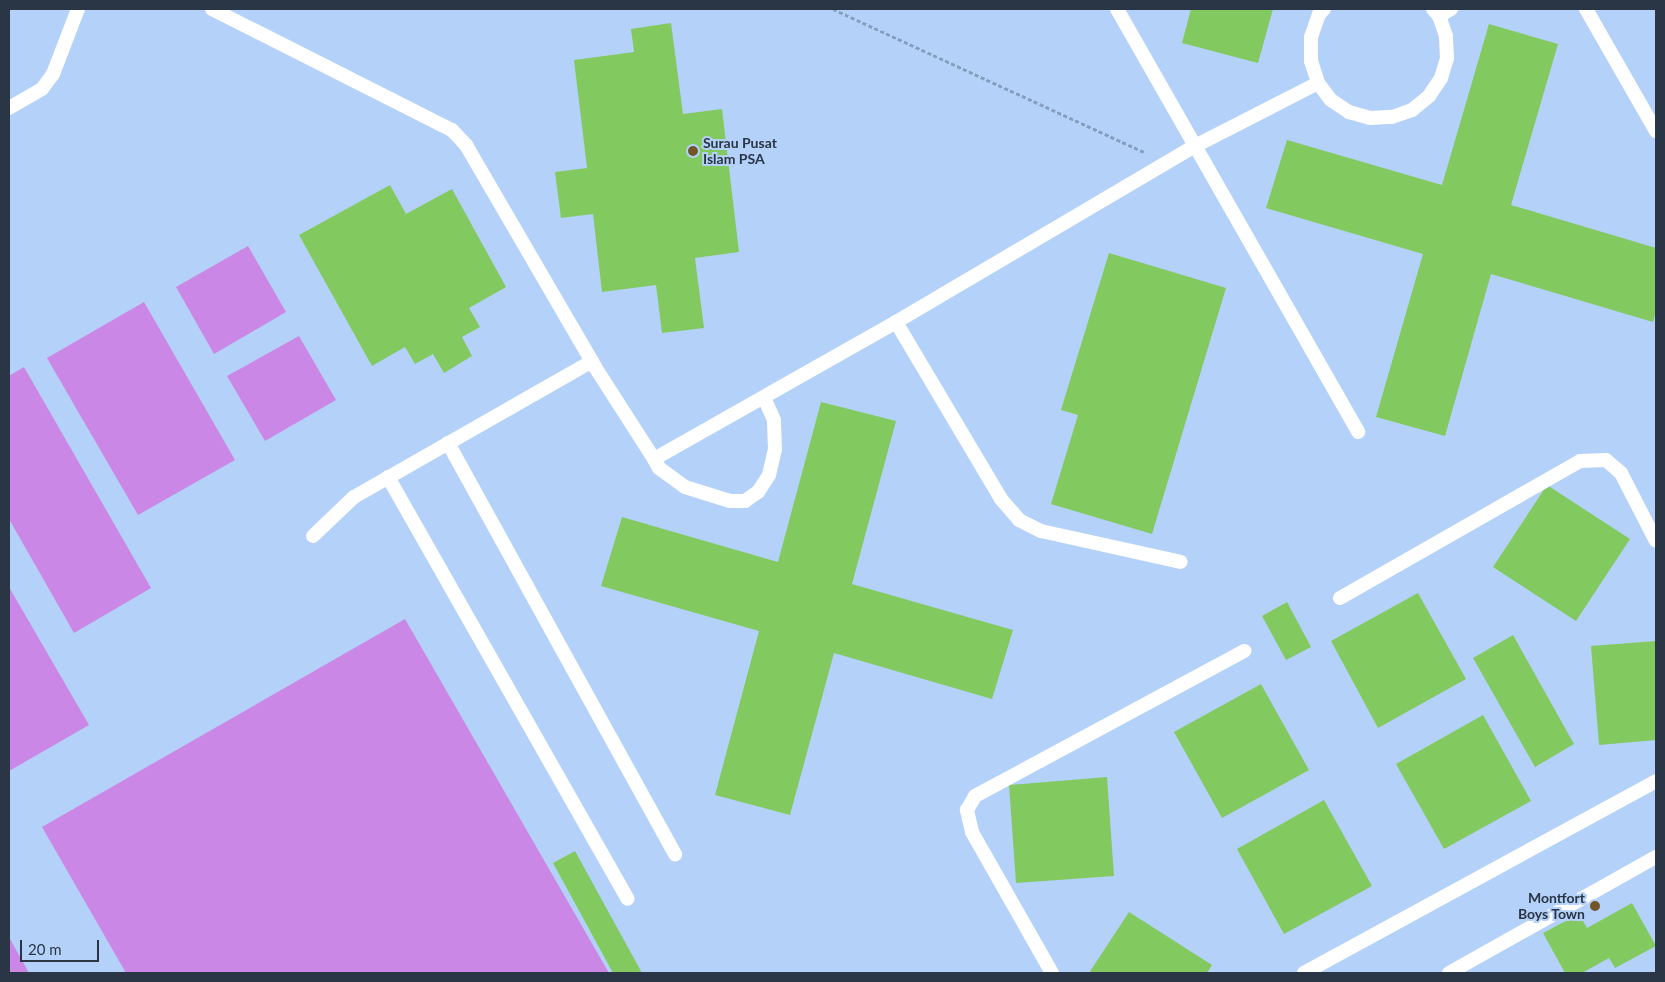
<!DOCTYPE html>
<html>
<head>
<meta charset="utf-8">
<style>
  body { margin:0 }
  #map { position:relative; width:1665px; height:982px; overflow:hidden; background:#b4d1f9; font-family:Lato,sans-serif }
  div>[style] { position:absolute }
  .green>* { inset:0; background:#cb87e5 }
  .building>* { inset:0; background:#82c960 }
  .path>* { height:3px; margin-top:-1.5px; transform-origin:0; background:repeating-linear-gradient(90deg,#869ebd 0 4px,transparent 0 6.5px) }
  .service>* { height:14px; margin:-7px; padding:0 7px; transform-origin:7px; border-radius:7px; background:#fff }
  .dots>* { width:14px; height:14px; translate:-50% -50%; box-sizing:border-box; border:2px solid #b4d1f9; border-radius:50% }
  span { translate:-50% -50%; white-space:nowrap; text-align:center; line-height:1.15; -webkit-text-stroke:4px #b4d1f9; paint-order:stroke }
  .poi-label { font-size:14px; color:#2a3645; font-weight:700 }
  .left { translate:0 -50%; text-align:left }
  .right { translate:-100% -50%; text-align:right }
  .frame { position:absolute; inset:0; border:10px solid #2a3645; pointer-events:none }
  .scale { position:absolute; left:20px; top:940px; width:79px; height:22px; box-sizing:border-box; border:2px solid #2a3645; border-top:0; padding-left:6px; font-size:15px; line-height:18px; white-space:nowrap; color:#2a3645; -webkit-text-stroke:4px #b4d1f9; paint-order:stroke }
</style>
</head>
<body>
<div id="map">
  <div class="green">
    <div style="clip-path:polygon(248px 246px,286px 312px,214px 354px,176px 287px)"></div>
    <div style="clip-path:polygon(144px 302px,235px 460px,138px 515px,47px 358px)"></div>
    <div style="clip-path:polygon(299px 336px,336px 400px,265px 441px,227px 376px)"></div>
    <div style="clip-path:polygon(24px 367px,151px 588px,74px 633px,9px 519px,9px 376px)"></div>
    <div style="clip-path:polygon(9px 587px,89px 725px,9px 771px)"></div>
    <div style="clip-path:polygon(405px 619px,609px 973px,126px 973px,42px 827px)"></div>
    <div style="clip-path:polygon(9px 937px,29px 973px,9px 973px)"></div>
  </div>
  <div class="building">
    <div style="clip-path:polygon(1191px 9px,1273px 9px,1258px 63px,1182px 43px)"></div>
    <div style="clip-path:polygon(671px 23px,683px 114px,722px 109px,739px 252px,695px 258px,704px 328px,662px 333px,656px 285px,602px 292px,593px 214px,561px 218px,555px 172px,587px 168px,574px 60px,634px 52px,631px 29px)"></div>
    <div style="clip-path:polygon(1489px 24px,1558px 44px,1511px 205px,1656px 248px,1656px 311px,1653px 322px,1491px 274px,1445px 436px,1376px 417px,1423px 254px,1266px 208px,1287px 140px,1442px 185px)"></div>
    <div style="clip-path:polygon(390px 185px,406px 214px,452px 189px,506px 287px,469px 308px,480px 327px,462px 337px,472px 356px,444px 373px,433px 354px,415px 364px,405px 347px,372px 366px,299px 235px)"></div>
    <div style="clip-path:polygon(1109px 253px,1226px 288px,1152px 534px,1051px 504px,1078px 415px,1061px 410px)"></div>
    <div style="clip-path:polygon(821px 402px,896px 421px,852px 584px,1013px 630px,992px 699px,834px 653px,790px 815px,715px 795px,759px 631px,601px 586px,622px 517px,778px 562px)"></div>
    <div style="clip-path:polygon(1547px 485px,1630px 539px,1576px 621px,1493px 567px)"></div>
    <div style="clip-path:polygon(1418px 593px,1466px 679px,1378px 728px,1331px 641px)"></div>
    <div style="clip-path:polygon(1287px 602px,1311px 647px,1286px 660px,1262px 616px)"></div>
    <div style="clip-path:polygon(1513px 635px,1574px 744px,1535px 767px,1473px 658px)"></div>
    <div style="clip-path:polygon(1656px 641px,1656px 740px,1599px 745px,1591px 646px)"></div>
    <div style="clip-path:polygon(1261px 684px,1309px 770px,1222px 818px,1174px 732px)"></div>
    <div style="clip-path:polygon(1483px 715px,1531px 801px,1444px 849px,1396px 764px)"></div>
    <div style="clip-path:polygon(1107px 777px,1114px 876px,1016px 883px,1009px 785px)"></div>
    <div style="clip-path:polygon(1324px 800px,1372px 886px,1284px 934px,1237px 849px)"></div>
    <div style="clip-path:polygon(575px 851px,642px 973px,613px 973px,553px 863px)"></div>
    <div style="clip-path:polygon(1632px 903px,1656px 946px,1615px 968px,1609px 958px,1582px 973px,1565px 973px,1543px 933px,1579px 914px,1587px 928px)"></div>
    <div style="clip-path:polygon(1129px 912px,1212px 965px,1207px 973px,1089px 973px)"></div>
  </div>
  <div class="path">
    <div style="left:833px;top:9px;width:342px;rotate:24.7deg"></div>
  </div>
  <div class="service">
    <div style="left:212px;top:9px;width:269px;rotate:26.8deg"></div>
    <div style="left:452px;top:130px;width:21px;rotate:47deg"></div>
    <div style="left:466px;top:145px;width:257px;rotate:59.8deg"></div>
    <div style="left:595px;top:367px;width:109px;rotate:57.3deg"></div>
    <div style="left:654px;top:459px;width:278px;rotate:-29.5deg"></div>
    <div style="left:896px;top:322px;width:347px;rotate:-30.5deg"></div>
    <div style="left:1195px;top:146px;width:138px;rotate:-27.1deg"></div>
    <div style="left:1117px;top:9px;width:487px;rotate:60.3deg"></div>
    <div style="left:1324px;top:9px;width:7px;rotate:135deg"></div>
    <div style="left:1319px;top:14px;width:24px;rotate:109deg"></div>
    <div style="left:1311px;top:37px;width:24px;rotate:90deg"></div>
    <div style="left:1311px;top:61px;width:23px;rotate:72deg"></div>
    <div style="left:1318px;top:83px;width:21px;rotate:53deg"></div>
    <div style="left:1331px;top:100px;width:22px;rotate:34deg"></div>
    <div style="left:1349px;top:112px;width:22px;rotate:16deg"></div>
    <div style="left:1370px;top:118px;width:22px;rotate:-3deg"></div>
    <div style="left:1392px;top:117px;width:21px;rotate:-19deg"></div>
    <div style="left:1412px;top:110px;width:22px;rotate:-39deg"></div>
    <div style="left:1429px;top:96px;width:22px;rotate:-56deg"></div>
    <div style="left:1441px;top:78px;width:21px;rotate:-73deg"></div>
    <div style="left:1447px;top:58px;width:22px;rotate:-93deg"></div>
    <div style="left:1446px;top:36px;width:21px;rotate:-109deg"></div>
    <div style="left:1439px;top:16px;width:9px;rotate:-131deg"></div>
    <div style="left:1586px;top:9px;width:141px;rotate:60.2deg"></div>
    <div style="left:1439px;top:16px;width:14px;rotate:-30deg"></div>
    <div style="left:9px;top:108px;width:38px;rotate:-30deg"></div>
    <div style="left:42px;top:89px;width:19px;rotate:-54deg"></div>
    <div style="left:53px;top:74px;width:70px;rotate:-69deg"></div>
    <div style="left:896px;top:322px;width:206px;rotate:59.3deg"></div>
    <div style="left:1001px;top:499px;width:28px;rotate:49deg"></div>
    <div style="left:1019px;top:520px;width:25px;rotate:27deg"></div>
    <div style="left:1041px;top:531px;width:143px;rotate:12.5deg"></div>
    <div style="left:448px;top:443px;width:470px;rotate:61.1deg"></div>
    <div style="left:654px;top:459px;width:10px;rotate:61deg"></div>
    <div style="left:659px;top:468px;width:32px;rotate:36deg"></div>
    <div style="left:685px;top:487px;width:47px;rotate:17.3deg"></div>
    <div style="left:730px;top:501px;width:15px"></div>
    <div style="left:745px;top:501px;width:16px;rotate:-35deg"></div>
    <div style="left:758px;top:492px;width:20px;rotate:-57deg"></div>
    <div style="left:769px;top:475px;width:26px;rotate:-77deg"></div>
    <div style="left:775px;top:450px;width:30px;rotate:-92deg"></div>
    <div style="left:774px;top:420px;width:24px;rotate:-114deg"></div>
    <div style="left:388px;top:477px;width:485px;rotate:60.4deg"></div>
    <div style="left:313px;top:536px;width:57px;rotate:-43.6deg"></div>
    <div style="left:354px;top:497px;width:274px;rotate:-29.7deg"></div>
    <div style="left:1340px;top:598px;width:276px;rotate:-29.7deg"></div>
    <div style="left:1580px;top:461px;width:26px;rotate:-2deg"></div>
    <div style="left:1606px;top:460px;width:20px;rotate:41deg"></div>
    <div style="left:1621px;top:473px;width:76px;rotate:62.8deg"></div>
    <div style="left:1052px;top:973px;width:162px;rotate:-119.6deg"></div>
    <div style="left:972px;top:832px;width:23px;rotate:-103deg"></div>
    <div style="left:967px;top:810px;width:16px;rotate:-60deg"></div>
    <div style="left:975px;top:796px;width:306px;rotate:-28.3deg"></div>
    <div style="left:1304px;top:973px;width:401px;rotate:-28.6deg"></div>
    <div style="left:1449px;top:973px;width:237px;rotate:-29.3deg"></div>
  </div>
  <div class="dots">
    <div style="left:693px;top:151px;background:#725629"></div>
    <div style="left:1595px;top:906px;background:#725629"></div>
  </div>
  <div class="poi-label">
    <span class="left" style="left:703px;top:151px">Surau Pusat<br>Islam PSA</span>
    <span class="right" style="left:1585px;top:906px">Montfort<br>Boys Town</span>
  </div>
  <div class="frame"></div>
  <div class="scale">20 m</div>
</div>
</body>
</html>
